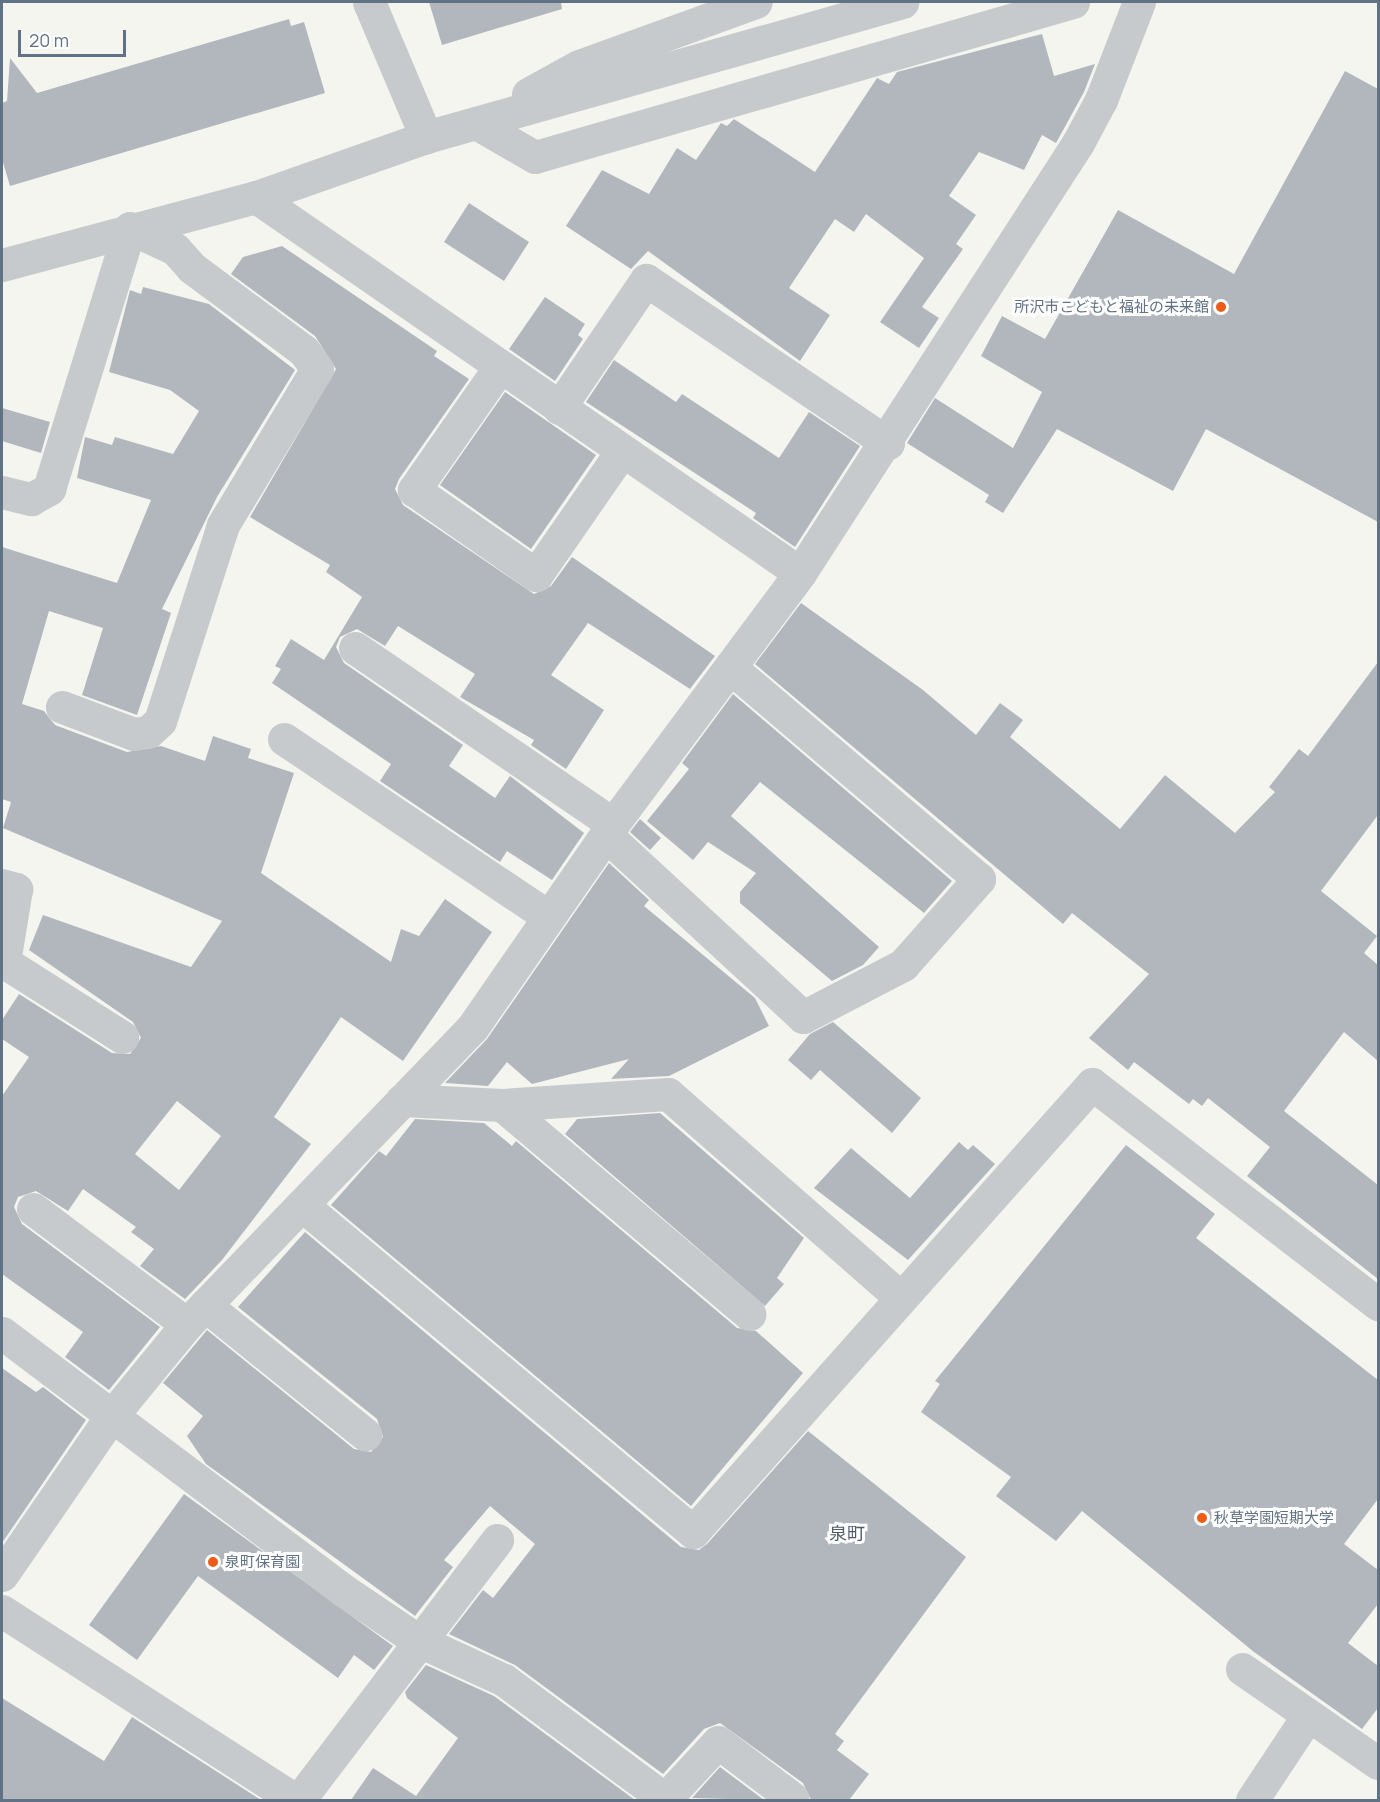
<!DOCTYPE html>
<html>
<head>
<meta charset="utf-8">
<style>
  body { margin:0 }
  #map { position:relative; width:1380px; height:1802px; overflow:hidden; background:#f5f5f0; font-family:Manrope,"Noto Sans JP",sans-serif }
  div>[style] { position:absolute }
  .building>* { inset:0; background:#b1b7bd }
  .minor>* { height:33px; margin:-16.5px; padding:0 16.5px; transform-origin:16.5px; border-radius:16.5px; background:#c7cacd }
  .dots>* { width:16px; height:16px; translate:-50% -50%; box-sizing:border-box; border:3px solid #fff; border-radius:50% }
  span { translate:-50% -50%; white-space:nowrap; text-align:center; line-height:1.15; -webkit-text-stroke:6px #fff; paint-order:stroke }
  .poi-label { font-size:15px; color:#617284 }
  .right { translate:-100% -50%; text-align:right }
  .left { translate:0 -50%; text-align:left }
  .quarter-label { font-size:18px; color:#505b69 }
  .frame { position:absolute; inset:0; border:3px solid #617284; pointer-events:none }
  .scale { position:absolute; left:18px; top:30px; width:108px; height:27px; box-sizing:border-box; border:3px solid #617284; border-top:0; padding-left:8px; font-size:18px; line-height:21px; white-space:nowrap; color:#617284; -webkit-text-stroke:4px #fff; paint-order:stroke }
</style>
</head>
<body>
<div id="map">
  <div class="building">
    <div style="clip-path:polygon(429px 2px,561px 2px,562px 9px,442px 45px)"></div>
    <div style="clip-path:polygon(289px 19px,291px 26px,304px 22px,325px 93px,10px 186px,2px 159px,2px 103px,7px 101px,10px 58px,37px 93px)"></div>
    <div style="clip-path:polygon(1042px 34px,1054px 76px,1095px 64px,1084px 92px,1056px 143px,1042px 135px,1024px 170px,979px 152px,949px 196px,976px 215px,956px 244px,963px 249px,922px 307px,939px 318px,919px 348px,880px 322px,924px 258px,866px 214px,854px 232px,835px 219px,789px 288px,830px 315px,800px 361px,648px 251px,631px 269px,566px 226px,602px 170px,649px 194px,677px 148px,696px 160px,721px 123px,727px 126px,734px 119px,815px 172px,877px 78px,889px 84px,897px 72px)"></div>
    <div style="clip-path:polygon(1345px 71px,1378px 89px,1378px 522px,1206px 429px,1173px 491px,1057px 429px,1003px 513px,985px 502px,989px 495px,907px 443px,935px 398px,1013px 448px,1042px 392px,981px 356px,1002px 316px,1045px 339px,1118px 210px,1234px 274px)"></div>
    <div style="clip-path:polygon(469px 203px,529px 242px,504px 281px,444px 242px)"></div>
    <div style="clip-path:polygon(282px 246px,437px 351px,434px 356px,469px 379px,399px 479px,395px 489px,403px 505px,534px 594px,551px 586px,572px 557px,715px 656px,690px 689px,588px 623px,551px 675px,604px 710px,566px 769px,531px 745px,534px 740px,460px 697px,475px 674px,398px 626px,385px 646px,357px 629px,340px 637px,336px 647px,344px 663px,463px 745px,449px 766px,495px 798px,510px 776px,584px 833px,552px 880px,507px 851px,500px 862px,380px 781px,391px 764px,272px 683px,281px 669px,275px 666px,291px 639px,324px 660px,362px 597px,326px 572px,330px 565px,250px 517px,336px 369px,315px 336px,231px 274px,243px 257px)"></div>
    <div style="clip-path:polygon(evenodd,143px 287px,209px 304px,295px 370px,217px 497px,162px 609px,171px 613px,137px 715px,82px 695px,103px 628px,49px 611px,22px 704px,44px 711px,55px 725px,127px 752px,161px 746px,205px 761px,213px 736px,251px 749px,248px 758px,294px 773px,261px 873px,391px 962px,401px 929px,419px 936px,445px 899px,492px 932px,403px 1061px,341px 1017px,274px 1117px,311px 1144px,222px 1260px,185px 1299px,140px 1266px,154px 1249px,131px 1232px,136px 1227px,83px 1189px,68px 1211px,36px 1191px,18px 1197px,14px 1207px,22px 1224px,160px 1327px,109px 1390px,65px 1357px,83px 1332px,2px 1274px,2px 1096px,29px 1057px,2px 1039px,2px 1020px,19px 994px,112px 1053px,130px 1054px,141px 1038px,133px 1022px,29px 950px,43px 915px,191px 967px,222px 921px,3px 828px,11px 802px,2px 799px,2px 547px,117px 583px,151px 500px,77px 478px,85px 437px,112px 445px,115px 437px,173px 454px,199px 411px,170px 390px,109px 372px,130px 290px,141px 294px,143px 287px,177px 1101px,221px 1136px,179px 1190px,135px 1154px,177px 1101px)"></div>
    <div style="clip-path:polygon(545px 297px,585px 324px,578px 335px,583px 339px,555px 381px,509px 349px)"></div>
    <div style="clip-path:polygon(614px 360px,676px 402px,682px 394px,779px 458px,809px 412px,860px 446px,795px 547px,753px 518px,756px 513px,586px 402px)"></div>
    <div style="clip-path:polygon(505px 392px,596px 455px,531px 549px,440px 485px)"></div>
    <div style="clip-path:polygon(2px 408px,50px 422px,41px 453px,2px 441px)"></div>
    <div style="clip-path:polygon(801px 603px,923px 690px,976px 735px,1000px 703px,1023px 720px,1010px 737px,1120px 829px,1165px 775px,1235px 833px,1275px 792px,1269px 787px,1299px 749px,1308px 756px,1378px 662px,1378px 815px,1321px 891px,1377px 936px,1364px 953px,1378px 965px,1378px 1061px,1344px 1032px,1284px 1111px,1378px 1185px,1378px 1279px,1247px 1176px,1270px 1147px,1208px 1098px,1202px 1106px,1193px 1099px,1189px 1104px,1134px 1062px,1128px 1070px,1089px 1038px,1149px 974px,1072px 913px,1063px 924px,755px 664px)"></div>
    <div style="clip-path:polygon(733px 694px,952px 881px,924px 913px,760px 782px,731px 816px,879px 947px,863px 965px,832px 981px,740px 903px,740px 892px,756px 873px,708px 842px,693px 860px,647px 821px,689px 769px,682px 763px)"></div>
    <div style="clip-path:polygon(640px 819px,661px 838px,650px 850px,630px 832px)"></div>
    <div style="clip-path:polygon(609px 863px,649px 900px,644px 906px,755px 998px,769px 1026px,669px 1076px,611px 1079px,629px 1059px,532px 1084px,507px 1062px,488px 1086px,445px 1083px,487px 1039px)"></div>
    <div style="clip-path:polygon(833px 1022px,921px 1098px,892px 1133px,820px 1070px,811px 1080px,788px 1060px,810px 1034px)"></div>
    <div style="clip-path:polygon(660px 1113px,804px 1238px,777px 1278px,784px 1284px,765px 1306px,565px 1134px,577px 1119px)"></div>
    <div style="clip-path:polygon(415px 1119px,484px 1123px,512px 1146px,516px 1141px,737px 1328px,756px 1331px,803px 1373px,691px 1506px,331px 1205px,379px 1151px,386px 1156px)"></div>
    <div style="clip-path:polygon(959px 1142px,968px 1150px,973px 1145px,995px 1164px,908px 1260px,814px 1188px,851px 1148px,910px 1198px)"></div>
    <div style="clip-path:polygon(1126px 1145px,1215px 1214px,1196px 1238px,1378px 1380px,1378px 1499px,1344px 1544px,1378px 1570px,1378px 1604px,1348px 1643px,1378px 1666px,1378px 1708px,1362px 1729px,1254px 1652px,1082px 1511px,1056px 1541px,996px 1496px,1011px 1477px,921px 1412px,940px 1384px,935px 1381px)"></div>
    <div style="clip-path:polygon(305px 1232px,681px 1547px,699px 1550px,707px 1544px,808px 1431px,966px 1557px,835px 1734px,844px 1741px,837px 1750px,869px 1774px,849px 1800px,811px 1800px,803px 1783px,720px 1723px,704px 1729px,663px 1774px,515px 1665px,449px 1634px,483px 1590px,493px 1598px,535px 1544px,490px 1506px,444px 1560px,453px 1567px,415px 1616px,206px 1464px,187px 1436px,203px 1416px,163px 1383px,207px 1330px,354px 1449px,371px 1452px,383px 1437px,377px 1419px,238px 1307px)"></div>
    <div style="clip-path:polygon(2px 1368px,36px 1392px,43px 1387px,86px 1420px,2px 1543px)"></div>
    <div style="clip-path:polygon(184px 1494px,393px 1646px,374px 1670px,354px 1655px,338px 1678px,198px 1576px,137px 1660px,89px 1625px)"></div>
    <div style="clip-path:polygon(426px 1665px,494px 1696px,635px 1800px,351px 1800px,373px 1768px,416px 1796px,458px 1738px,407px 1698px,405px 1692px)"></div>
    <div style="clip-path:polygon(2px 1698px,104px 1761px,132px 1717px,261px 1800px,2px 1800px)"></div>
    <div style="clip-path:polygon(720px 1767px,764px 1800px,692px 1798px)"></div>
  </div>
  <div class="minor">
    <div style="left:369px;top:2px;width:147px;rotate:67.1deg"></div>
    <div style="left:528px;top:94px;width:58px;rotate:-28.8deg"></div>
    <div style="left:579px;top:66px;width:188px;rotate:-19.9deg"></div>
    <div style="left:476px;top:123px;width:68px;rotate:30deg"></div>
    <div style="left:535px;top:157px;width:560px;rotate:-16.07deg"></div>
    <div style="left:256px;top:197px;width:661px;rotate:34.65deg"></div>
    <div style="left:2px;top:265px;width:263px;rotate:-15deg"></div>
    <div style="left:256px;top:197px;width:180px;rotate:-19.4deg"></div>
    <div style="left:426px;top:137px;width:495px;rotate:-15.8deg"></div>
    <div style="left:499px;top:368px;width:149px;rotate:124.9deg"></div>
    <div style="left:414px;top:490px;width:149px;rotate:34.9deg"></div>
    <div style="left:536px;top:575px;width:151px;rotate:-55.3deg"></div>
    <div style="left:559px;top:408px;width:155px;rotate:-55.8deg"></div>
    <div style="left:646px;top:280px;width:292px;rotate:34deg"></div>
    <div style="left:2px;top:492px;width:30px;rotate:14deg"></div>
    <div style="left:31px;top:499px;width:21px;rotate:-29deg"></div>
    <div style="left:49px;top:489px;width:273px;rotate:-72.8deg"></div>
    <div style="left:130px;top:228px;width:50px;rotate:25deg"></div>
    <div style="left:175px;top:249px;width:25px;rotate:48deg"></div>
    <div style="left:192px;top:268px;width:139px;rotate:36.5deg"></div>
    <div style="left:304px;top:351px;width:22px;rotate:54deg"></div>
    <div style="left:317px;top:369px;width:182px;rotate:121.1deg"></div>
    <div style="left:223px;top:525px;width:206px;rotate:107.8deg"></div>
    <div style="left:160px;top:721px;width:16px;rotate:137deg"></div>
    <div style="left:148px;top:732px;width:14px;rotate:172deg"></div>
    <div style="left:134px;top:734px;width:77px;rotate:-159.4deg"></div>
    <div style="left:355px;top:648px;width:312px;rotate:34.3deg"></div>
    <div style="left:284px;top:739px;width:319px;rotate:33.9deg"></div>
    <div style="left:607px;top:836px;width:267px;rotate:42.7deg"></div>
    <div style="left:803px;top:1017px;width:113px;rotate:-27.5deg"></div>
    <div style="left:903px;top:965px;width:115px;rotate:-48.5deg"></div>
    <div style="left:979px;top:879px;width:326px;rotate:-139.6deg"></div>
    <div style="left:2px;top:885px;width:15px;rotate:16deg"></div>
    <div style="left:16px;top:889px;width:74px;rotate:99.3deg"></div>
    <div style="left:4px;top:962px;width:140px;rotate:32.4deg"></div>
    <div style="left:402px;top:1100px;width:100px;rotate:2.9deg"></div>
    <div style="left:502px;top:1105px;width:166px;rotate:-3.8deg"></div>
    <div style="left:668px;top:1094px;width:307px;rotate:41.2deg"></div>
    <div style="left:502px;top:1105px;width:324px;rotate:40.2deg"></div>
    <div style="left:302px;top:1205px;width:510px;rotate:39.91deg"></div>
    <div style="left:693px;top:1532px;width:600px;rotate:-48.31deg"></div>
    <div style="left:1092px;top:1084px;width:361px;rotate:37.6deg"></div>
    <div style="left:33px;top:1209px;width:192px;rotate:36.8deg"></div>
    <div style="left:205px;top:1305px;width:206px;rotate:38.9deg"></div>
    <div style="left:2px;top:1333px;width:427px;rotate:37deg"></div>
    <div style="left:343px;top:1590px;width:89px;rotate:34deg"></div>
    <div style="left:417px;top:1640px;width:96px;rotate:24.7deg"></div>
    <div style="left:504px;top:1680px;width:202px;rotate:36.5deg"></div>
    <div style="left:2px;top:1575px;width:191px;rotate:-55.5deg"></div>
    <div style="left:110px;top:1418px;width:122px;rotate:-50.7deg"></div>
    <div style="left:187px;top:1324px;width:411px;rotate:-46.1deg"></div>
    <div style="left:472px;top:1028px;width:248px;rotate:-55.3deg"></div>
    <div style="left:613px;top:824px;width:313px;rotate:-53.3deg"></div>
    <div style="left:800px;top:573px;width:512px;rotate:-57.12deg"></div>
    <div style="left:1078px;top:143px;width:49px;rotate:-61.9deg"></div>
    <div style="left:1101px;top:100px;width:105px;rotate:-68.8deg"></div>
    <div style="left:2px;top:1611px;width:349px;rotate:32.8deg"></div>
    <div style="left:1242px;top:1669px;width:165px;rotate:34.7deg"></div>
    <div style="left:666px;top:1798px;width:76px;rotate:-47.1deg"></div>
    <div style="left:718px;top:1742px;width:93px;rotate:37.1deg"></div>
    <div style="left:299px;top:1800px;width:327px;rotate:-52.7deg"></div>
    <div style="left:1252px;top:1800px;width:100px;rotate:-56.5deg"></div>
  </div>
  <div class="dots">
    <div style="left:1221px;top:307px;background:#f05b15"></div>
    <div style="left:1202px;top:1518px;background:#f05b15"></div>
    <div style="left:213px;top:1562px;background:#f05b15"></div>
  </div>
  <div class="poi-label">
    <span class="right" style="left:1209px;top:307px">所沢市こどもと福祉の未来館</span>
    <span class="left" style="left:1214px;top:1518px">秋草学園短期大学</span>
    <span class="left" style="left:225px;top:1562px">泉町保育園</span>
  </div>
  <div class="quarter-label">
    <span style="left:847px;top:1533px">泉町</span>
  </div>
  <div class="frame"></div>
  <div class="scale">20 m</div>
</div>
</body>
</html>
